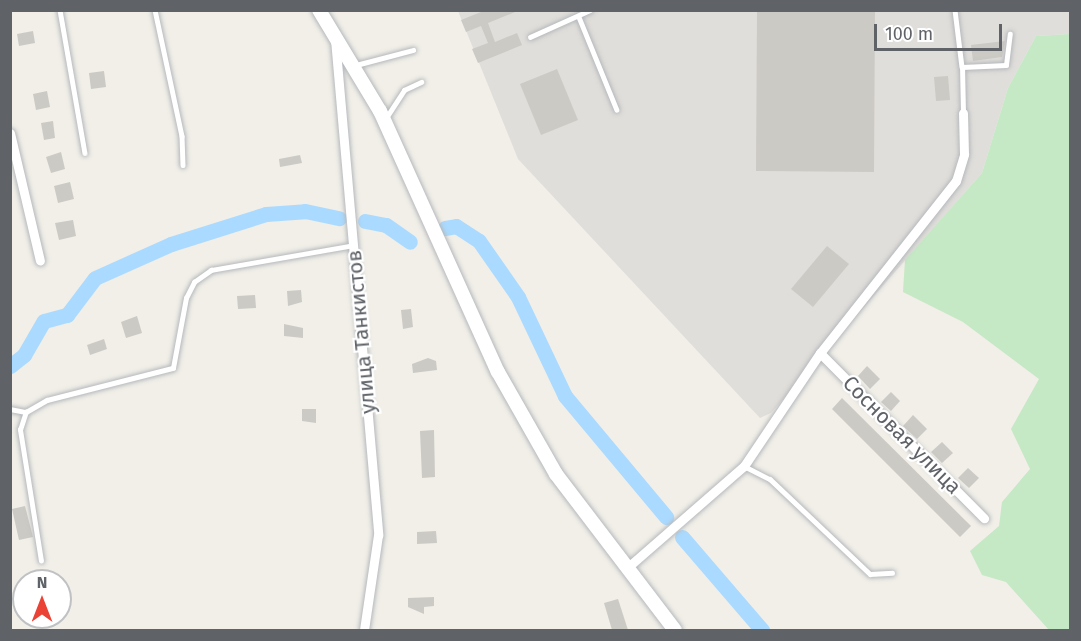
<!DOCTYPE html>
<html>
<head>
<meta charset="utf-8">
<style>
  body { margin:0 }
  #map { position:relative; width:1081px; height:641px; overflow:hidden; background:#f1efe8; font-family:"Fira Sans",sans-serif }
  div>[style] { position:absolute }
  .industrial>* { inset:0; background:#e0deda }
  .green>* { inset:0; background:#c5e8c5 }
  .river>* { height:15px; margin:-7.5px; padding:0 7.5px; transform-origin:7.5px; border-radius:7.5px; background:#aadaff }
  .building>* { inset:0; background:#cccac5 }
  .roads { filter:drop-shadow(0 0 2px #b5b8bc) drop-shadow(0 0 2px #b5b8bc) }
  .service>* { height:4.5px; margin:-2.25px; padding:0 2.25px; transform-origin:2.25px; border-radius:2.25px; background:#fff }
  .minor>* { height:9px; margin:-4.5px; padding:0 4.5px; transform-origin:4.5px; border-radius:4.5px; background:#fff }
  .secondary>* { height:14px; margin:-7px; padding:0 7px; transform-origin:7px; border-radius:7px; background:#fff }
  span { translate:-50% -50%; white-space:nowrap; text-align:center; line-height:1.15; -webkit-text-stroke:4.5px #fff; paint-order:stroke }
  .street-label { font-size:21px; color:#5f6368 }
  .frame { position:absolute; inset:0; border:12px solid #5f6368; pointer-events:none }
  .north { position:absolute; left:12px; top:569px; width:60px; height:60px; box-sizing:border-box; background:#fff; border:2px solid #bfc1c3; border-radius:50%; rotate:0deg; font-size:16px; font-weight:700; line-height:24px; text-align:center; color:#5f6368 }
  .north::after { content:''; display:block; margin:auto; width:21px; height:27px; background:#ea4335; clip-path:polygon(50% 0,100% 100%,50% 72%,0 100%) }
  .scale { position:absolute; left:874px; top:24px; width:128px; height:27px; box-sizing:border-box; border:3px solid #5f6368; border-top:0; padding-left:8px; font-size:18px; line-height:21px; white-space:nowrap; color:#5f6368; -webkit-text-stroke:4px #fff; paint-order:stroke }
</style>
</head>
<body>
<div id="map">
  <div class="industrial">
    <div style="clip-path:polygon(1070px 10px,1070px 34px,1036px 36px,1008px 88px,982px 173px,771px 413px,760px 418px,518px 159px,458px 11px)"></div>
  </div>
  <div class="green">
    <div style="clip-path:polygon(1070px 34px,1070px 630px,1049px 630px,1006px 582px,982px 575px,970px 551px,999px 526px,1002px 502px,1030px 469px,1011px 429px,1039px 379px,963px 322px,903px 292px,905px 260px,982px 173px,1008px 88px,1036px 36px)"></div>
  </div>
  <div class="river">
    <div style="left:365px;top:221px;width:21px;rotate:11deg"></div>
    <div style="left:386px;top:225px;width:29px;rotate:35deg"></div>
    <div style="left:445px;top:228px;width:11px;rotate:-10deg"></div>
    <div style="left:456px;top:226px;width:27px;rotate:33deg"></div>
    <div style="left:479px;top:241px;width:68px;rotate:55.1deg"></div>
    <div style="left:518px;top:297px;width:110px;rotate:64.6deg"></div>
    <div style="left:565px;top:396px;width:158px;rotate:50.1deg"></div>
    <div style="left:10px;top:366px;width:18px;rotate:-38deg"></div>
    <div style="left:24px;top:355px;width:39px;rotate:-60deg"></div>
    <div style="left:44px;top:321px;width:24px;rotate:-15deg"></div>
    <div style="left:67px;top:315px;width:46px;rotate:-52.9deg"></div>
    <div style="left:95px;top:278px;width:83px;rotate:-24.1deg"></div>
    <div style="left:171px;top:244px;width:100px;rotate:-17.5deg"></div>
    <div style="left:266px;top:214px;width:39px;rotate:-4deg"></div>
    <div style="left:305px;top:211px;width:35px;rotate:12deg"></div>
    <div style="left:682px;top:537px;width:123px;rotate:49.3deg"></div>
  </div>
  <div class="building">
    <div style="clip-path:polygon(486px 10px,520px 10px,488px 23px,495px 42px,517px 33px,522px 45px,478px 63px,472px 49px,488px 43px,481px 26px,466px 32px,461px 20px)"></div>
    <div style="clip-path:polygon(757px 10px,875px 10px,874px 172px,756px 171px)"></div>
    <div style="clip-path:polygon(33px 31px,35px 43px,19px 46px,17px 34px)"></div>
    <div style="clip-path:polygon(1005px 41px,1002px 57px,973px 61px,971px 45px)"></div>
    <div style="clip-path:polygon(557px 69px,578px 120px,541px 135px,520px 84px)"></div>
    <div style="clip-path:polygon(104px 71px,106px 87px,91px 89px,89px 73px)"></div>
    <div style="clip-path:polygon(948px 76px,950px 100px,936px 101px,934px 77px)"></div>
    <div style="clip-path:polygon(47px 91px,50px 107px,36px 110px,33px 94px)"></div>
    <div style="clip-path:polygon(53px 121px,55px 138px,44px 140px,41px 123px)"></div>
    <div style="clip-path:polygon(61px 152px,65px 169px,51px 173px,46px 157px)"></div>
    <div style="clip-path:polygon(300px 155px,302px 163px,280px 167px,279px 159px)"></div>
    <div style="clip-path:polygon(70px 182px,74px 199px,58px 203px,54px 186px)"></div>
    <div style="clip-path:polygon(73px 220px,76px 236px,59px 240px,55px 223px)"></div>
    <div style="clip-path:polygon(827px 246px,849px 264px,813px 307px,791px 289px)"></div>
    <div style="clip-path:polygon(301px 290px,302px 302px,288px 306px,287px 291px)"></div>
    <div style="clip-path:polygon(255px 295px,256px 308px,238px 309px,237px 296px)"></div>
    <div style="clip-path:polygon(411px 309px,413px 327px,403px 329px,401px 310px)"></div>
    <div style="clip-path:polygon(137px 316px,142px 333px,126px 338px,121px 322px)"></div>
    <div style="clip-path:polygon(284px 324px,303px 328px,303px 338px,284px 336px)"></div>
    <div style="clip-path:polygon(104px 339px,107px 349px,90px 355px,87px 345px)"></div>
    <div style="clip-path:polygon(428px 358px,436px 361px,437px 370px,413px 373px,412px 364px)"></div>
    <div style="clip-path:polygon(867px 366px,880px 379px,870px 389px,858px 376px)"></div>
    <div style="clip-path:polygon(891px 392px,900px 401px,891px 411px,881px 402px)"></div>
    <div style="clip-path:polygon(842px 398px,971px 526px,960px 537px,832px 409px)"></div>
    <div style="clip-path:polygon(302px 409px,316px 409px,316px 423px,302px 421px)"></div>
    <div style="clip-path:polygon(913px 415px,927px 429px,917px 439px,903px 426px)"></div>
    <div style="clip-path:polygon(434px 430px,435px 477px,422px 478px,420px 431px)"></div>
    <div style="clip-path:polygon(942px 442px,953px 453px,942px 463px,931px 452px)"></div>
    <div style="clip-path:polygon(968px 468px,979px 478px,969px 488px,958px 478px)"></div>
    <div style="clip-path:polygon(25px 506px,33px 537px,19px 540px,12px 509px)"></div>
    <div style="clip-path:polygon(436px 531px,437px 543px,417px 544px,417px 532px)"></div>
    <div style="clip-path:polygon(434px 597px,434px 606px,424px 607px,424px 614px,408px 607px,408px 598px)"></div>
    <div style="clip-path:polygon(618px 599px,628px 630px,612px 630px,604px 603px)"></div>
  </div>
  <div class="roads">
    <div class="service">
      <div style="left:60px;top:10px;width:145px;rotate:80.1deg"></div>
      <div style="left:155px;top:10px;width:129px;rotate:77.9deg"></div>
      <div style="left:182px;top:136px;width:29px;rotate:88deg"></div>
      <div style="left:955px;top:10px;width:57px;rotate:83deg"></div>
      <div style="left:579px;top:17px;width:100px;rotate:67.8deg"></div>
      <div style="left:530px;top:37px;width:66px;rotate:-24.2deg"></div>
      <div style="left:356px;top:65px;width:59px;rotate:-14.7deg"></div>
      <div style="left:963px;top:113px;width:46px;rotate:-91.2deg"></div>
      <div style="left:962px;top:67px;width:44px;rotate:-2.6deg"></div>
      <div style="left:1006px;top:65px;width:31px;rotate:-83deg"></div>
      <div style="left:386px;top:118px;width:33px;rotate:-57deg"></div>
      <div style="left:404px;top:90px;width:19px;rotate:-25deg"></div>
      <div style="left:10px;top:409px;width:16px;rotate:11deg"></div>
      <div style="left:744px;top:466px;width:29px;rotate:27deg"></div>
      <div style="left:770px;top:479px;width:138px;rotate:43.5deg"></div>
      <div style="left:870px;top:574px;width:22px;rotate:-3deg"></div>
      <div style="left:41px;top:561px;width:133px;rotate:-99.1deg"></div>
      <div style="left:20px;top:430px;width:19px;rotate:-72deg"></div>
      <div style="left:26px;top:412px;width:24px;rotate:-30deg"></div>
      <div style="left:47px;top:400px;width:130px;rotate:-14.3deg"></div>
      <div style="left:173px;top:368px;width:71px;rotate:-79.5deg"></div>
      <div style="left:186px;top:298px;width:18px;rotate:-63deg"></div>
      <div style="left:194px;top:282px;width:21px;rotate:-35deg"></div>
      <div style="left:211px;top:270px;width:145px;rotate:-9.9deg"></div>
    </div>
    <div class="minor">
      <div style="left:335px;top:39px;width:498px;rotate:85deg"></div>
      <div style="left:378px;top:535px;width:96px;rotate:98.4deg"></div>
      <div style="left:10px;top:133px;width:131px;rotate:76.8deg"></div>
      <div style="left:820px;top:353px;width:233px;rotate:45.2deg"></div>
      <div style="left:627px;top:568px;width:155px;rotate:-41.1deg"></div>
      <div style="left:744px;top:466px;width:136px;rotate:-56.1deg"></div>
      <div style="left:820px;top:353px;width:219px;rotate:-51.7deg"></div>
      <div style="left:956px;top:181px;width:28px;rotate:-73deg"></div>
      <div style="left:964px;top:154px;width:41px;rotate:-91.4deg"></div>
    </div>
    <div class="secondary">
      <div style="left:319px;top:10px;width:118px;rotate:58.9deg"></div>
      <div style="left:380px;top:111px;width:286px;rotate:65.7deg"></div>
      <div style="left:498px;top:372px;width:117px;rotate:60.4deg"></div>
      <div style="left:556px;top:474px;width:196px;rotate:52.7deg"></div>
    </div>
  </div>
  <div class="street-label">
    <span style="left:361px;top:332px;rotate:-95deg">улица Танкистов</span>
    <span style="left:902px;top:435px;rotate:45deg">Сосновая улица</span>
  </div>
  <div class="frame"></div>
  <div class="north">N</div>
  <div class="scale">100 m</div>
</div>
</body>
</html>
